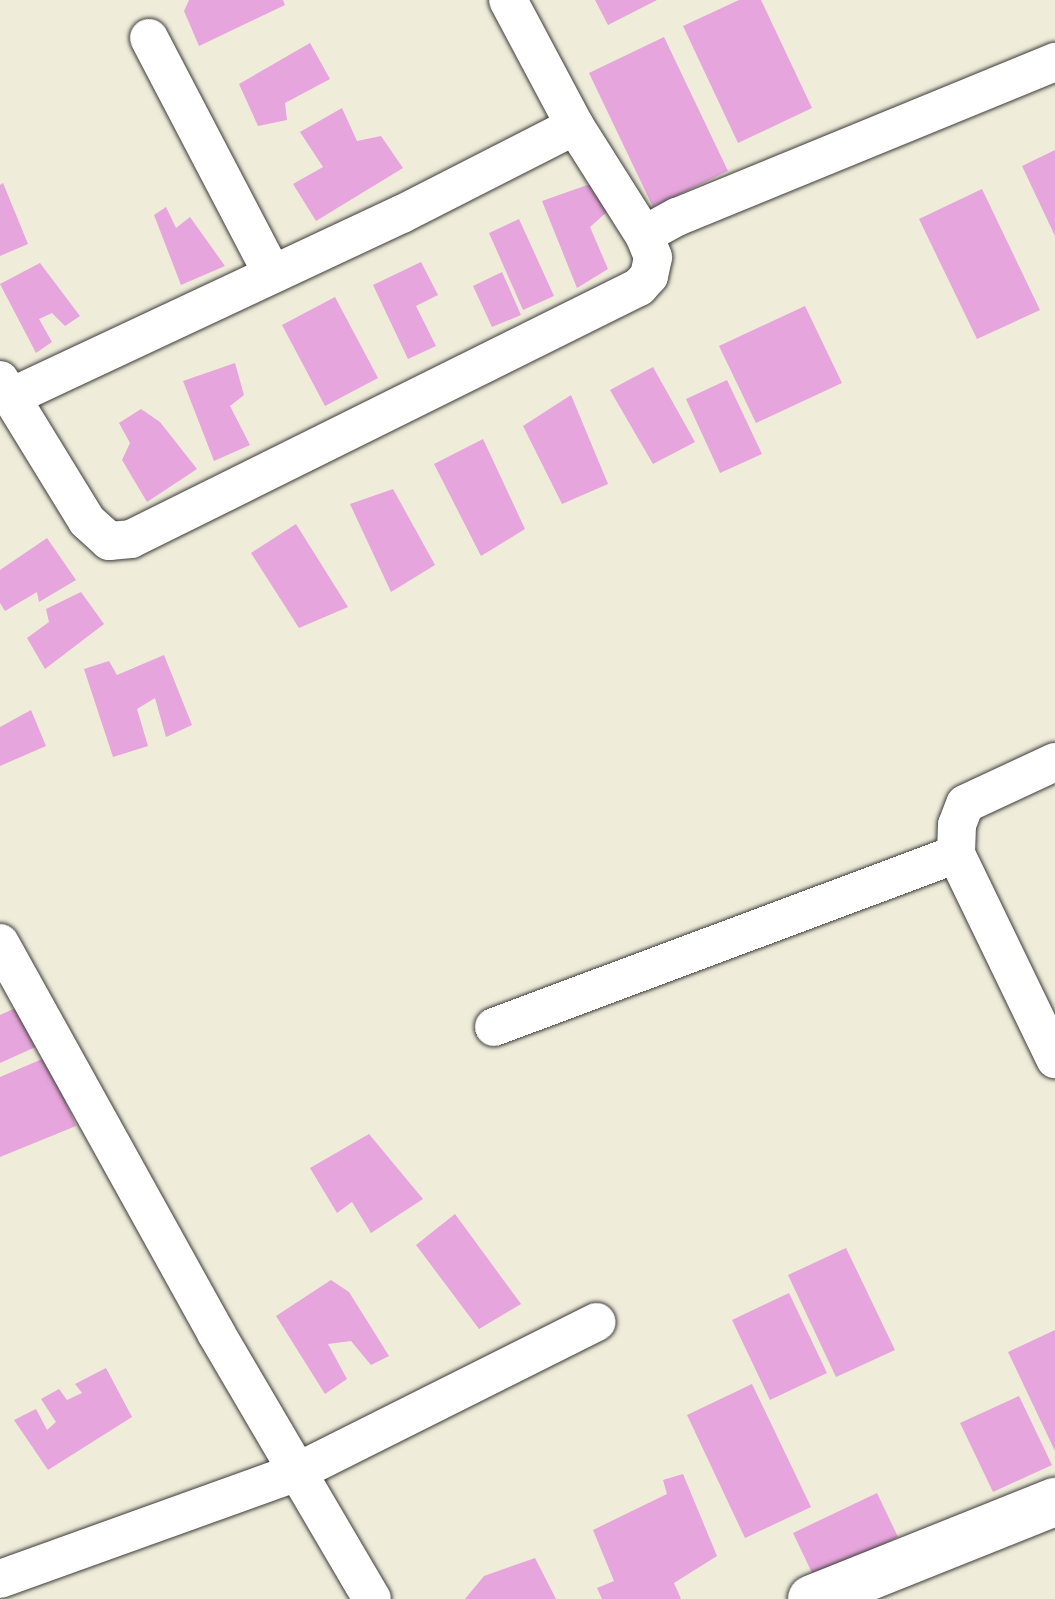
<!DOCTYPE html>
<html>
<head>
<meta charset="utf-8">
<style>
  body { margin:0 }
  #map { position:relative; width:1055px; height:1599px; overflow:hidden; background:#efecda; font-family:"Comic Neue",sans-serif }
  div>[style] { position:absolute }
  .building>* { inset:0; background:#e6a5dc }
  .roads { filter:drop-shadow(0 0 2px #3c3b38) drop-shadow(0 0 2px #3c3b38) }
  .minor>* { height:38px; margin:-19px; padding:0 19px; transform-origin:19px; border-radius:19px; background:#fff }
  .tertiary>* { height:48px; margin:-24px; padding:0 24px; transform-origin:24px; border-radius:24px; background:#fff }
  span { translate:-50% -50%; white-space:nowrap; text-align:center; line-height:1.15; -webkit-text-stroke:8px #f6f6f2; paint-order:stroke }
</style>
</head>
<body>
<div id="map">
  <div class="building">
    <div style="clip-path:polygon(189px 0,283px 0,285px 5px,199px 46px,184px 11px)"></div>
    <div style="clip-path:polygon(595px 0,657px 0,608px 25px)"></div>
    <div style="clip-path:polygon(739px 0,761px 0,812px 108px,738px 143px,683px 26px)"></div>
    <div style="clip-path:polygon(664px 37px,728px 171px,653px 207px,589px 73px)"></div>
    <div style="clip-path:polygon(310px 43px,330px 79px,285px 103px,287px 120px,258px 126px,239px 84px)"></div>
    <div style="clip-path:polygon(342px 108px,357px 141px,381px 136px,403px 168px,316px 221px,293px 184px,323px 167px,300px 132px)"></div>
    <div style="clip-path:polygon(1055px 150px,1055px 236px,1022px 166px)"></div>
    <div style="clip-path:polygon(3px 183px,28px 244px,0 256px,0 185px)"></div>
    <div style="clip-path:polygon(593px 183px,608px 211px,590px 227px,608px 269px,577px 288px,542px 201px)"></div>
    <div style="clip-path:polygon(982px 189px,1040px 310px,977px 339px,919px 219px)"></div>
    <div style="clip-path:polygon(166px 207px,176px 228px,190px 217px,225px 266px,181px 285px,154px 215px)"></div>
    <div style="clip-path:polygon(519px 219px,554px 296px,523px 310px,489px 233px)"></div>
    <div style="clip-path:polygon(421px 262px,438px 295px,416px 306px,436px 346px,408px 359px,373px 285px)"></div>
    <div style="clip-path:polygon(40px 263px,80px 316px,65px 326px,52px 313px,39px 319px,52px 342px,36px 353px,0 284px)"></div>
    <div style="clip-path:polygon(502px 272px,521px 315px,492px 327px,473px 286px)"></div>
    <div style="clip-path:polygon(335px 297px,378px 378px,325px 406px,282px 325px)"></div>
    <div style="clip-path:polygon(805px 306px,842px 383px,756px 423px,719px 346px)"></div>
    <div style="clip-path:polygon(235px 363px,244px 395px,230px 406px,250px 445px,214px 461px,183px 381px)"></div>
    <div style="clip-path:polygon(653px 367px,695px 442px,653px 464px,610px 390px)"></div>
    <div style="clip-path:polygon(727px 380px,762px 454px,720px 473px,686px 399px)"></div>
    <div style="clip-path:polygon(571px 395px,608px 484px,562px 504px,523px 426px)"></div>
    <div style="clip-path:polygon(141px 409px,160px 422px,197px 469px,147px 502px,122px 460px,130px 443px,119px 423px)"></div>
    <div style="clip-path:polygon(483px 439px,525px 529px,481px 556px,434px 464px)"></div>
    <div style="clip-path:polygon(393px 489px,435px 565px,391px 592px,350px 504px)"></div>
    <div style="clip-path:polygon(296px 524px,348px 607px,299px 628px,251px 553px)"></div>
    <div style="clip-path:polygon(47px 538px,76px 580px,39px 602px,37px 592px,5px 611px,0 603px,0 570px)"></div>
    <div style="clip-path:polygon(81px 592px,104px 624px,45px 669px,27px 638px,49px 622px,46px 609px)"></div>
    <div style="clip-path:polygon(164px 655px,192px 725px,166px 737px,155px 698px,137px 709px,148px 746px,113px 757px,84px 669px,109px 661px,117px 675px)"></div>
    <div style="clip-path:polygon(31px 710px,46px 746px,0 766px,0 727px)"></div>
    <div style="clip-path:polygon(22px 1005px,40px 1045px,0 1063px,0 1015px)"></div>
    <div style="clip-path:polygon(47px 1057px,76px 1126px,0 1157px,0 1077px)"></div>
    <div style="clip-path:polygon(369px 1134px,423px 1199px,371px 1233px,352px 1202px,337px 1213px,310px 1168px)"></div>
    <div style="clip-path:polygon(455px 1214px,521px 1304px,479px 1329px,416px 1245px)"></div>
    <div style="clip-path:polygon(846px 1248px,895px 1350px,836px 1377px,788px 1275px)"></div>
    <div style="clip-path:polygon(331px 1280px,349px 1292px,389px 1356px,371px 1365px,351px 1341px,328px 1344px,347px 1379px,325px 1394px,276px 1316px)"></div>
    <div style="clip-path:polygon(789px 1293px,827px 1373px,770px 1400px,732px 1320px)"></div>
    <div style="clip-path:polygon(1055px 1330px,1055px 1451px,1008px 1352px)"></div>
    <div style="clip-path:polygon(106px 1368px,132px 1417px,48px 1470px,14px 1420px,36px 1409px,47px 1430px,56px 1422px,41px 1399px,59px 1389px,67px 1400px,82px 1393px,75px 1384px)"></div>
    <div style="clip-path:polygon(752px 1384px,811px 1507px,745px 1538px,687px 1415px)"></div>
    <div style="clip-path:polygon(1019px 1396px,1052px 1465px,993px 1492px,960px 1423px)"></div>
    <div style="clip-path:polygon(683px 1474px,717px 1556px,674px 1583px,681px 1599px,602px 1599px,597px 1588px,614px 1581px,593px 1530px,667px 1494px,663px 1480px)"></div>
    <div style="clip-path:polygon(877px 1493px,898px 1537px,814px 1577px,793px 1533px)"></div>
    <div style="clip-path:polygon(535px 1558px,556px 1599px,465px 1599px,484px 1576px)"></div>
  </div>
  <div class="roads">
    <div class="minor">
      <div style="left:508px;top:0;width:143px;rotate:62deg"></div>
      <div style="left:575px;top:126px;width:129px;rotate:57.7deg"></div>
      <div style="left:644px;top:235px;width:38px;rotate:-29deg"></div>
      <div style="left:677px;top:217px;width:409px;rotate:-22.3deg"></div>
      <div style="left:149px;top:38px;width:265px;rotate:62.4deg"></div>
      <div style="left:0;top:380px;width:20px;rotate:57deg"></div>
      <div style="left:11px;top:397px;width:432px;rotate:-25.1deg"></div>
      <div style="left:402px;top:214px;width:194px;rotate:-27deg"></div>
      <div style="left:11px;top:397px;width:145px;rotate:58.5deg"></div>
      <div style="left:87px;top:521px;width:30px;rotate:42deg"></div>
      <div style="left:109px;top:541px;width:22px;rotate:-5deg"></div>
      <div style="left:131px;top:539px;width:567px;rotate:-26.38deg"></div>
      <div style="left:639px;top:287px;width:15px;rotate:-48deg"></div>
      <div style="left:649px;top:276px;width:19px;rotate:-78deg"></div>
      <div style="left:653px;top:257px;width:24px;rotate:-112deg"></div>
      <div style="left:1055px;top:762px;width:99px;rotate:155deg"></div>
      <div style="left:965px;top:804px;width:22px;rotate:111deg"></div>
      <div style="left:957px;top:825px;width:29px;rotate:92deg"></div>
      <div style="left:956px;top:854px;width:228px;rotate:64.2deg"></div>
      <div style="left:0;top:943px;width:446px;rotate:61deg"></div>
      <div style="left:216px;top:1333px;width:308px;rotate:59.6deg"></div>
      <div style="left:494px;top:1027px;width:493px;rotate:-20.5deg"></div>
      <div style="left:0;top:1579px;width:316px;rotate:-19.8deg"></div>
      <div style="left:297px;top:1472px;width:335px;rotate:-26.6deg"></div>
    </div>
    <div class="tertiary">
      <div style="left:812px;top:1599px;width:262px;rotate:-21.8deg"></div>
    </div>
  </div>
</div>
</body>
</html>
